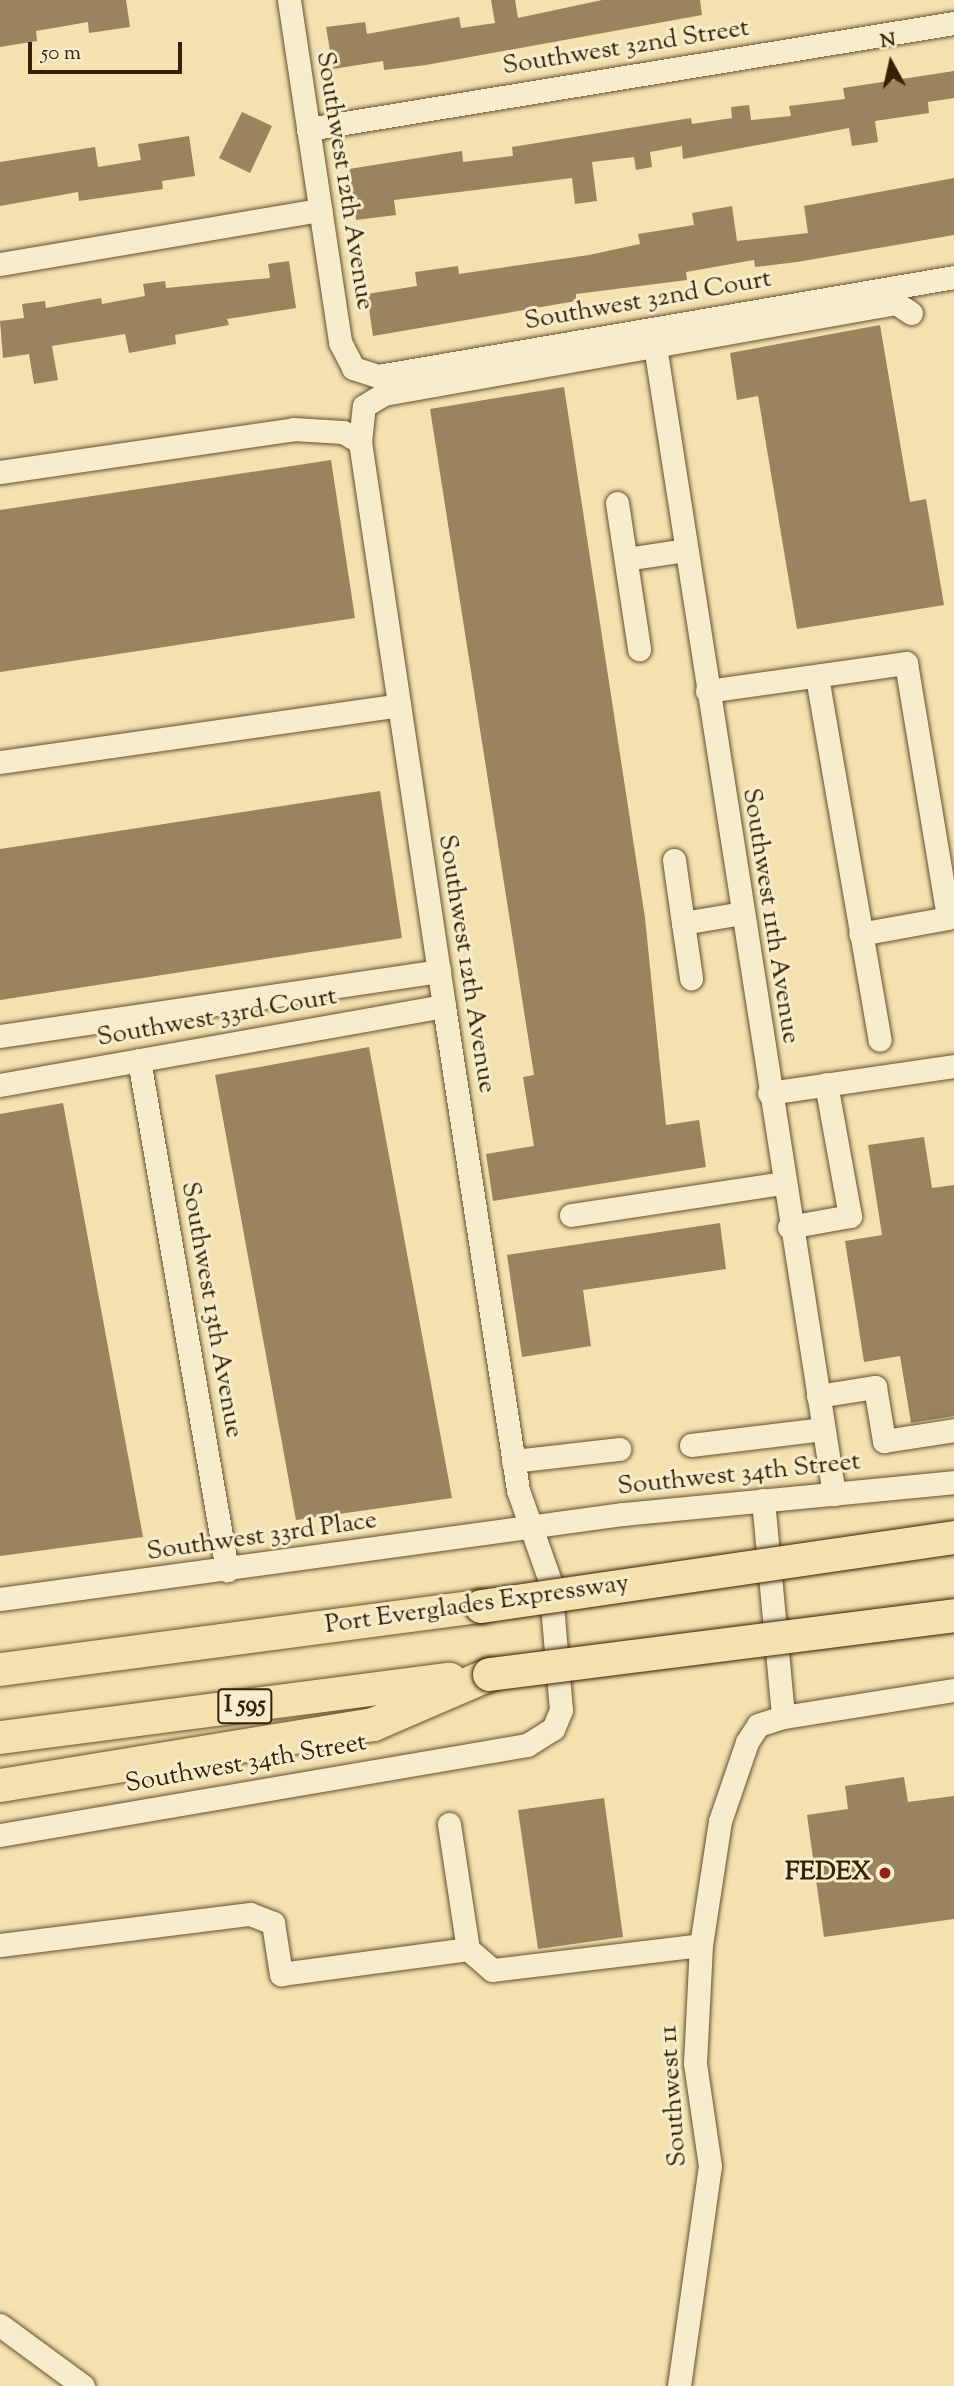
<!DOCTYPE html>
<html>
<head>
<meta charset="utf-8">
<style>
  body { margin:0 }
  #map { position:relative; width:954px; height:2386px; overflow:hidden; background:#f3e1af; font-family:"Sorts Mill Goudy",serif }
  div>[style] { position:absolute }
  .building>* { inset:0; background:#99845d }
  .roads { filter:drop-shadow(0 0 2px #66502f) drop-shadow(0 0 2px #66502f) }
  .minor>* { height:23px; margin:-11.5px; padding:0 11.5px; transform-origin:11.5px; border-radius:11.5px; background:#f7eccb }
  .highway>* { height:33px; margin:-16.5px; padding:0 16.5px; transform-origin:16.5px; border-radius:16.5px; background:#f3e1af }
  .bridges { filter:drop-shadow(0 0 2px #372004) drop-shadow(0 0 2px #372004) }
  .highway-bridge>* { height:33px; margin:-16.5px; padding:0 16.5px; transform-origin:16.5px; border-radius:16.5px; background:#f3e1af }
  .dots>* { width:19px; height:19px; translate:-50% -50%; box-sizing:border-box; border:4px solid #f7eccb; border-radius:50% }
  span { translate:-50% -50%; white-space:nowrap; text-align:center; line-height:1.15; -webkit-text-stroke:6px #f7eccb; paint-order:stroke }
  .shield-label span { padding:2px 5px; background:#f7eccb; border:2px solid; border-radius:5px; -webkit-text-stroke-width:0 }
  .shield-label { font-size:24px; color:#372004; font-weight:700 }
  .street-label { font-size:26px; color:#372004 }
  .poi-label { font-size:26px; color:#372004; font-weight:700 }
  .right { translate:-100% -50%; text-align:right }
  .north { position:absolute; left:856px; top:28px; width:70px; height:70px; -webkit-text-stroke:5px #f7eccb; paint-order:stroke; rotate:352deg; font-size:19px; font-weight:700; line-height:28px; text-align:center; color:#372004 }
  .north::after { content:''; display:block; margin:auto; width:24px; height:32px; background:#372004; clip-path:polygon(50% 0,100% 100%,50% 72%,0 100%) }
  .scale { position:absolute; left:28px; top:42px; width:154px; height:32px; box-sizing:border-box; border:4px solid #372004; border-top:0; padding-left:9px; font-size:21px; line-height:24px; white-space:nowrap; color:#372004; -webkit-text-stroke:5px #f7eccb; paint-order:stroke }
</style>
</head>
<body>
<div id="map">
  <div class="building">
    <div style="clip-path:polygon(0 0,126px 0,130px 27px,89px 33px,88px 22px,36px 31px,37px 41px,0 47px)"></div>
    <div style="clip-path:polygon(491px 0,515px 0,518px 18px,602px 0,700px 0,702px 15px,426px 65px,384px 70px,383px 61px,333px 69px,326px 27px,365px 22px,367px 34px,459px 17px,461px 28px,495px 23px)"></div>
    <div style="clip-path:polygon(954px 71px,954px 98px,928px 102px,929px 113px,875px 121px,878px 142px,852px 146px,849px 128px,683px 159px,682px 146px,650px 152px,652px 167px,636px 170px,634px 157px,592px 162px,597px 201px,575px 204px,572px 178px,394px 200px,396px 215px,356px 220px,349px 169px,462px 151px,463px 162px,513px 156px,512px 147px,691px 118px,692px 124px,732px 118px,731px 107px,749px 105px,751px 120px,791px 116px,789px 106px,845px 99px,843px 88px)"></div>
    <div style="clip-path:polygon(242px 112px,272px 126px,250px 173px,219px 158px)"></div>
    <div style="clip-path:polygon(189px 136px,195px 176px,162px 181px,163px 189px,79px 201px,78px 192px,0 206px,0 162px,95px 147px,98px 167px,141px 160px,138px 144px)"></div>
    <div style="clip-path:polygon(954px 178px,954px 235px,797px 262px,755px 267px,754px 260px,686px 272px,687px 280px,576px 294px,576px 301px,373px 336px,367px 294px,417px 286px,415px 272px,458px 266px,459px 274px,589px 255px,640px 244px,638px 234px,694px 225px,692px 213px,732px 206px,737px 241px,808px 233px,804px 206px)"></div>
    <div style="clip-path:polygon(289px 261px,296px 308px,227px 319px,229px 325px,175px 335px,176px 344px,129px 353px,125px 334px,52px 346px,58px 380px,34px 384px,29px 354px,3px 358px,0 321px,24px 318px,22px 304px,45px 301px,46px 308px,101px 298px,102px 304px,145px 296px,143px 284px,165px 281px,166px 288px,270px 278px,268px 264px)"></div>
    <div style="clip-path:polygon(880px 325px,910px 502px,926px 499px,944px 605px,797px 629px,758px 396px,737px 400px,730px 353px)"></div>
    <div style="clip-path:polygon(564px 387px,645px 918px,666px 1125px,699px 1120px,706px 1167px,493px 1201px,486px 1154px,534px 1146px,523px 1077px,534px 1075px,430px 409px)"></div>
    <div style="clip-path:polygon(331px 460px,355px 618px,0 672px,0 510px)"></div>
    <div style="clip-path:polygon(380px 791px,402px 938px,0 1000px,0 849px)"></div>
    <div style="clip-path:polygon(369px 1047px,452px 1498px,296px 1520px,215px 1075px)"></div>
    <div style="clip-path:polygon(63px 1103px,143px 1537px,0 1556px,0 1114px)"></div>
    <div style="clip-path:polygon(924px 1137px,932px 1188px,954px 1185px,954px 1416px,911px 1423px,900px 1356px,864px 1362px,845px 1241px,882px 1235px,868px 1145px)"></div>
    <div style="clip-path:polygon(720px 1223px,726px 1269px,583px 1290px,591px 1346px,522px 1357px,507px 1255px)"></div>
    <div style="clip-path:polygon(904px 1777px,908px 1802px,954px 1796px,954px 1919px,824px 1937px,807px 1815px,848px 1809px,845px 1786px)"></div>
    <div style="clip-path:polygon(604px 1798px,623px 1937px,538px 1949px,518px 1810px)"></div>
  </div>
  <div class="roads">
    <div class="minor">
      <div style="left:289px;top:0;width:346px;rotate:81.5deg"></div>
      <div style="left:340px;top:342px;width:29px;rotate:63deg"></div>
      <div style="left:353px;top:368px;width:26px;rotate:18deg"></div>
      <div style="left:378px;top:376px;width:584px;rotate:-9.75deg"></div>
      <div style="left:308px;top:129px;width:655px;rotate:-9.32deg"></div>
      <div style="left:0;top:264px;width:325px;rotate:-9.6deg"></div>
      <div style="left:655px;top:346px;width:1162px;rotate:81.14deg"></div>
      <div style="left:0;top:472px;width:296px;rotate:-8.3deg"></div>
      <div style="left:293px;top:429px;width:50px;rotate:3.4deg"></div>
      <div style="left:343px;top:432px;width:20px;rotate:30deg"></div>
      <div style="left:617px;top:503px;width:148px;rotate:81.4deg"></div>
      <div style="left:626px;top:559px;width:61px;rotate:-8.5deg"></div>
      <div style="left:817px;top:677px;width:368px;rotate:80.2deg"></div>
      <div style="left:707px;top:691px;width:201px;rotate:-8deg"></div>
      <div style="left:906px;top:663px;width:258px;rotate:80.6deg"></div>
      <div style="left:948px;top:918px;width:89px;rotate:169.7deg"></div>
      <div style="left:0;top:762px;width:403px;rotate:-8.1deg"></div>
      <div style="left:674px;top:860px;width:64px;rotate:81.9deg"></div>
      <div style="left:683px;top:923px;width:60px;rotate:-9.6deg"></div>
      <div style="left:683px;top:923px;width:56px;rotate:81.7deg"></div>
      <div style="left:0;top:1036px;width:444px;rotate:-8.4deg"></div>
      <div style="left:139px;top:1060px;width:518px;rotate:80.21deg"></div>
      <div style="left:0;top:1085px;width:451px;rotate:-10.1deg"></div>
      <div style="left:769px;top:1093px;width:187px;rotate:-8.3deg"></div>
      <div style="left:571px;top:1215px;width:214px;rotate:-8.6deg"></div>
      <div style="left:789px;top:1227px;width:62px;rotate:-10.2deg"></div>
      <div style="left:850px;top:1216px;width:134px;rotate:-100.3deg"></div>
      <div style="left:818px;top:1396px;width:58px;rotate:-9deg"></div>
      <div style="left:875px;top:1387px;width:55px;rotate:80.5deg"></div>
      <div style="left:884px;top:1441px;width:71px;rotate:-8.9deg"></div>
      <div style="left:691px;top:1445px;width:133px;rotate:-6.9deg"></div>
      <div style="left:513px;top:1461px;width:107px;rotate:-6.5deg"></div>
      <div style="left:763px;top:1500px;width:218px;rotate:84.7deg"></div>
      <div style="left:0;top:1599px;width:629px;rotate:-7.77deg"></div>
      <div style="left:623px;top:1514px;width:333px;rotate:-5.5deg"></div>
      <div style="left:449px;top:1824px;width:126px;rotate:81.4deg"></div>
      <div style="left:0;top:1835px;width:535px;rotate:-9.69deg"></div>
      <div style="left:527px;top:1745px;width:31px;rotate:-32deg"></div>
      <div style="left:553px;top:1729px;width:21px;rotate:-67deg"></div>
      <div style="left:561px;top:1710px;width:129px;rotate:-94.9deg"></div>
      <div style="left:550px;top:1581px;width:96px;rotate:-109.4deg"></div>
      <div style="left:518px;top:1490px;width:490px;rotate:-98.7deg"></div>
      <div style="left:444px;top:1006px;width:570px;rotate:-98.47deg"></div>
      <div style="left:360px;top:442px;width:36px;rotate:-84deg"></div>
      <div style="left:364px;top:406px;width:23px;rotate:-31deg"></div>
      <div style="left:384px;top:394px;width:520px;rotate:-10.08deg"></div>
      <div style="left:896px;top:303px;width:18px;rotate:34deg"></div>
      <div style="left:0;top:1945px;width:252px;rotate:-7.1deg"></div>
      <div style="left:250px;top:1914px;width:25px;rotate:21deg"></div>
      <div style="left:273px;top:1923px;width:52px;rotate:81.1deg"></div>
      <div style="left:281px;top:1974px;width:189px;rotate:-7.6deg"></div>
      <div style="left:468px;top:1949px;width:32px;rotate:41deg"></div>
      <div style="left:492px;top:1970px;width:210px;rotate:-6.8deg"></div>
      <div style="left:0;top:2325px;width:103px;rotate:36.3deg"></div>
      <div style="left:679px;top:2386px;width:222px;rotate:-82deg"></div>
      <div style="left:710px;top:2166px;width:104px;rotate:-98.3deg"></div>
      <div style="left:695px;top:2063px;width:118px;rotate:-87.1deg"></div>
      <div style="left:701px;top:1945px;width:125px;rotate:-81.3deg"></div>
      <div style="left:720px;top:1821px;width:83px;rotate:-71.1deg"></div>
      <div style="left:747px;top:1742px;width:20px;rotate:-57deg"></div>
      <div style="left:758px;top:1725px;width:26px;rotate:-18deg"></div>
      <div style="left:783px;top:1717px;width:173px;rotate:-9deg"></div>
    </div>
    <div class="highway">
      <div style="left:0;top:1669px;width:485px;rotate:-7.5deg"></div>
      <div style="left:0;top:1737px;width:453px;rotate:-7.4deg"></div>
      <div style="left:0;top:1785px;width:378px;rotate:-9.3deg"></div>
      <div style="left:373px;top:1724px;width:126px;rotate:-23.3deg"></div>
    </div>
  </div>
  <div class="bridges">
    <div class="highway-bridge">
      <div style="left:481px;top:1606px;width:478px;rotate:-8.3deg"></div>
      <div style="left:489px;top:1674px;width:469px;rotate:-7.2deg"></div>
    </div>
  </div>
  <div class="dots">
    <div style="left:885px;top:1873px;background:#8f2418"></div>
  </div>
  <div class="shield-label">
    <span style="left:245px;top:1706px">I 595</span>
  </div>
  <div class="street-label">
    <span style="left:626px;top:48px;rotate:-9deg">Southwest 32nd Street</span>
    <span style="left:344px;top:181px;rotate:81deg">Southwest 12th Avenue</span>
    <span style="left:648px;top:301px;rotate:-10deg">Southwest 32nd Court</span>
    <span style="left:770px;top:916px;rotate:81deg">Southwest 11th Avenue</span>
    <span style="left:466px;top:964px;rotate:81deg">Southwest 12th Avenue</span>
    <span style="left:217px;top:1018px;rotate:-10deg">Southwest 33rd Court</span>
    <span style="left:211px;top:1310px;rotate:80deg">Southwest 13th Avenue</span>
    <span style="left:739px;top:1475px;rotate:-6deg">Southwest 34th Street</span>
    <span style="left:262px;top:1537px;rotate:-8deg">Southwest 33rd Place</span>
    <span style="left:477px;top:1605px;rotate:-8deg">Port Everglades Expressway</span>
    <span style="left:246px;top:1764px;rotate:-10deg">Southwest 34th Street</span>
    <span style="left:674px;top:2096px;rotate:-94deg">Southwest 11</span>
  </div>
  <div class="poi-label">
    <span class="right" style="left:871px;top:1873px">FEDEX</span>
  </div>
  <div class="north">N</div>
  <div class="scale">50 m</div>
</div>
</body>
</html>
